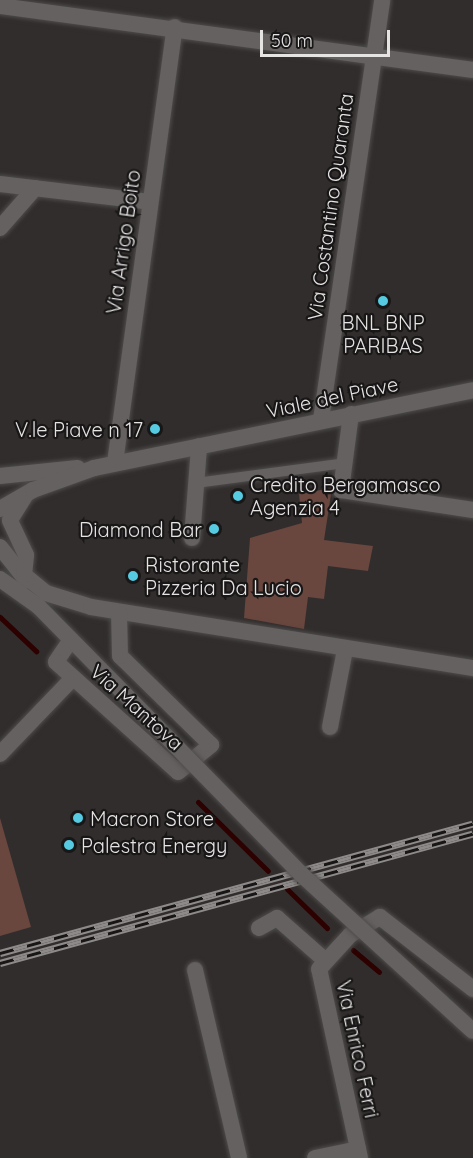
<!DOCTYPE html>
<html>
<head>
<meta charset="utf-8">
<style>
  body { margin:0 }
  #map { position:relative; width:473px; height:1158px; overflow:hidden; background:#312d2c; font-family:Quicksand,sans-serif }
  div>[style] { position:absolute }
  .green>* { inset:0; background:#69463e }
  .stream>* { height:5px; margin:-2.5px; padding:0 2.5px; transform-origin:2.5px; border-radius:2.5px; background:#2c0100 }
  .roads { filter:drop-shadow(0 0 2px #4e4c4b) drop-shadow(0 0 2px #4e4c4b) }
  .service>* { height:10px; margin:-5px; padding:0 5px; transform-origin:5px; border-radius:5px; background:#656160 }
  .minor>* { height:16px; margin:-8px; padding:0 8px; transform-origin:8px; border-radius:8px; background:#656160 }
  .tertiary>* { height:16px; margin:-8px; padding:0 8px; transform-origin:8px; border-radius:8px; background:#656160 }
  .secondary>* { height:16px; margin:-8px; padding:0 8px; transform-origin:8px; border-radius:8px; background:#656160 }
  .rail>* { height:7px; margin-top:-3.5px; transform-origin:0; background:repeating-linear-gradient(90deg,#181616 0 14px,#8d8a89 0 28px); box-sizing:border-box; border-block:2px solid #8d8a89 }
  .bridges { filter:drop-shadow(0 0 2px #4e4c4b) drop-shadow(0 0 2px #4e4c4b) }
  .tertiary-bridge>* { height:16px; margin:-8px; padding:0 8px; transform-origin:8px; border-radius:8px; background:#656160 }
  .dots>* { width:16px; height:16px; translate:-50% -50%; box-sizing:border-box; border:3px solid #181616; border-radius:50% }
  span { translate:-50% -50%; white-space:nowrap; text-align:center; line-height:1.15; -webkit-text-stroke:4.5px #181616; paint-order:stroke }
  .street-label { font-size:20px; color:#e6e4e3 }
  .poi-label { font-size:20px; color:#e6e4e3 }
  .right { translate:-100% -50%; text-align:right }
  .left { translate:0 -50%; text-align:left }
  .scale { position:absolute; left:260px; top:30px; width:130px; height:27px; box-sizing:border-box; border:3px solid #e6e4e3; border-top:0; padding-left:8px; font-size:18px; line-height:21px; white-space:nowrap; color:#e6e4e3; -webkit-text-stroke:4px #181616; paint-order:stroke }
</style>
</head>
<body>
<div id="map">
  <div class="green">
    <div style="clip-path:polygon(332px 488px,324px 540px,373px 546px,368px 571px,328px 566px,324px 599px,308px 597px,304px 629px,244px 618px,250px 538px,302px 523px,299px 494px)"></div>
    <div style="clip-path:polygon(0 818px,31px 927px,0 936px)"></div>
  </div>
  <div class="stream">
    <div style="left:0;top:617px;width:50px;rotate:43.4deg"></div>
    <div style="left:198px;top:802px;width:98px;rotate:44.6deg"></div>
    <div style="left:287px;top:889px;width:56px;rotate:44.3deg"></div>
    <div style="left:353px;top:950px;width:34px;rotate:40deg"></div>
  </div>
  <div class="roads">
    <div class="service">
      <div style="left:196px;top:483px;width:150px;rotate:-7.6deg"></div>
    </div>
    <div class="minor">
      <div style="left:0;top:6px;width:477px;rotate:7.7deg"></div>
      <div style="left:0;top:184px;width:151px;rotate:6.8deg"></div>
      <div style="left:0;top:228px;width:53px;rotate:-48.8deg"></div>
      <div style="left:351px;top:414px;width:77px;rotate:97.5deg"></div>
      <div style="left:341px;top:490px;width:134px;rotate:8.6deg"></div>
      <div style="left:321px;top:420px;width:424px;rotate:-81.7deg"></div>
      <div style="left:115px;top:463px;width:440px;rotate:-82.2deg"></div>
      <div style="left:192px;top:538px;width:92px;rotate:-85.6deg"></div>
      <div style="left:24px;top:575px;width:28px;rotate:39deg"></div>
      <div style="left:46px;top:593px;width:47px;rotate:17.3deg"></div>
      <div style="left:91px;top:607px;width:387px;rotate:9.1deg"></div>
      <div style="left:70px;top:641px;width:25px;rotate:124deg"></div>
      <div style="left:56px;top:662px;width:164px;rotate:42deg"></div>
      <div style="left:178px;top:772px;width:43px;rotate:-39.3deg"></div>
      <div style="left:211px;top:745px;width:127px;rotate:-135.6deg"></div>
      <div style="left:120px;top:656px;width:44px;rotate:-91.3deg"></div>
      <div style="left:330px;top:727px;width:78px;rotate:-79deg"></div>
      <div style="left:0;top:754px;width:105px;rotate:-46.2deg"></div>
      <div style="left:259px;top:928px;width:21px;rotate:-29deg"></div>
      <div style="left:277px;top:918px;width:65px;rotate:41.3deg"></div>
      <div style="left:195px;top:970px;width:193px;rotate:76.8deg"></div>
      <div style="left:315px;top:1158px;width:44px;rotate:-11.8deg"></div>
      <div style="left:360px;top:1158px;width:193px;rotate:-102.2deg"></div>
      <div style="left:319px;top:969px;width:46px;rotate:-47.6deg"></div>
      <div style="left:350px;top:935px;width:35px;rotate:-31deg"></div>
      <div style="left:380px;top:917px;width:118px;rotate:37.7deg"></div>
    </div>
    <div class="tertiary">
      <div style="left:0;top:547px;width:43px;rotate:51.5deg"></div>
      <div style="left:24px;top:575px;width:20px;rotate:-84deg"></div>
      <div style="left:26px;top:555px;width:38px;rotate:-115deg"></div>
      <div style="left:10px;top:520px;width:28px;rotate:-58deg"></div>
      <div style="left:0;top:579px;width:47px;rotate:35.4deg"></div>
      <div style="left:38px;top:606px;width:182px;rotate:45.4deg"></div>
    </div>
    <div class="secondary">
      <div style="left:0;top:476px;width:78px;rotate:-5.9deg"></div>
      <div style="left:0;top:509px;width:38px;rotate:-30deg"></div>
      <div style="left:33px;top:490px;width:65px;rotate:-19.8deg"></div>
      <div style="left:94px;top:468px;width:387px;rotate:-11.6deg"></div>
    </div>
  </div>
  <div class="rail">
    <div style="left:0;top:953px;width:490px;rotate:-15.3deg"></div>
    <div style="left:0;top:963px;width:490px;rotate:-15.3deg"></div>
  </div>
  <div class="bridges">
    <div class="tertiary-bridge">
      <div style="left:166px;top:736px;width:194px;rotate:45.6deg"></div>
      <div style="left:302px;top:875px;width:231px;rotate:42.4deg"></div>
    </div>
  </div>
  <div class="dots">
    <div style="left:383px;top:301px;background:#55cae0"></div>
    <div style="left:155px;top:429px;background:#55cae0"></div>
    <div style="left:238px;top:496px;background:#55cae0"></div>
    <div style="left:214px;top:529px;background:#55cae0"></div>
    <div style="left:133px;top:576px;background:#55cae0"></div>
    <div style="left:78px;top:818px;background:#55cae0"></div>
    <div style="left:69px;top:845px;background:#55cae0"></div>
  </div>
  <div class="street-label">
    <span style="left:330px;top:207px;rotate:-82deg">Via Costantino Quaranta</span>
    <span style="left:123px;top:242px;rotate:-82deg">Via Arrigo Boito</span>
    <span style="left:332px;top:397px;rotate:-12deg">Viale del Piave</span>
    <span style="left:137px;top:707px;rotate:42deg">Via Mantova</span>
    <span style="left:358px;top:1049px;rotate:78deg">Via Enrico Ferri</span>
  </div>
  <div class="poi-label">
    <span style="left:383px;top:334px">BNL BNP<br>PARIBAS</span>
    <span class="right" style="left:143px;top:429px">V.le Piave n 17</span>
    <span class="left" style="left:250px;top:496px">Credito Bergamasco<br>Agenzia 4</span>
    <span class="right" style="left:202px;top:529px">Diamond Bar</span>
    <span class="left" style="left:145px;top:576px">Ristorante<br>Pizzeria Da Lucio</span>
    <span class="left" style="left:90px;top:818px">Macron Store</span>
    <span class="left" style="left:81px;top:845px">Palestra Energy</span>
  </div>
  <div class="scale">50 m</div>
</div>
</body>
</html>
